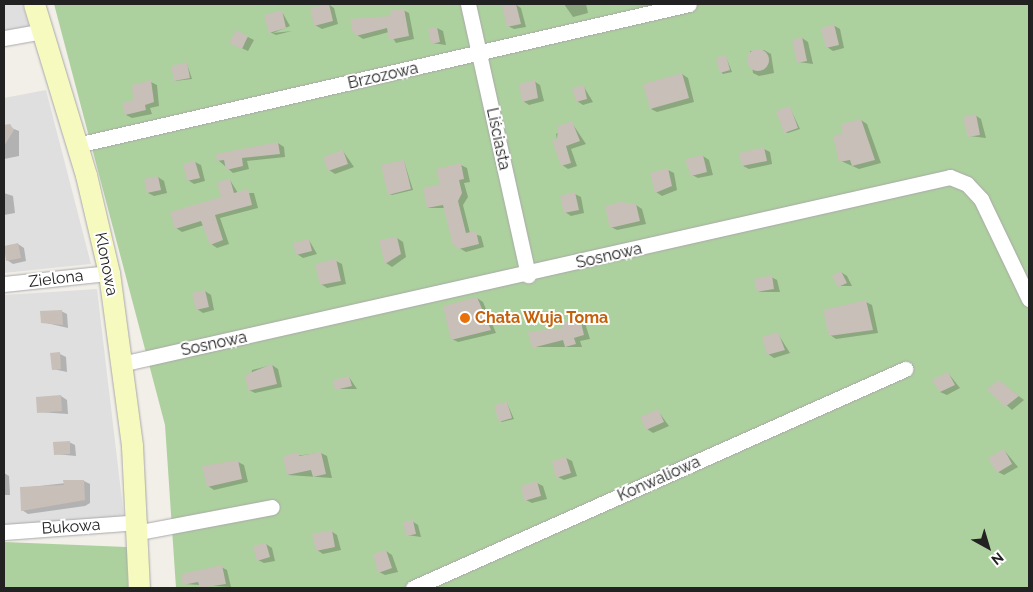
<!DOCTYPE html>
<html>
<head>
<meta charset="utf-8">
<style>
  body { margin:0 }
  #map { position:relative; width:1033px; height:592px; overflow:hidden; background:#f2efe9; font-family:Raleway,sans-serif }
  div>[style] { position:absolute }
  .residential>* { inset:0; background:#e0dfdf }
  .forest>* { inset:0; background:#add19e }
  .shadow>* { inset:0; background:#0003 }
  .building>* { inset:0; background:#c7bfb8 }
  .round { border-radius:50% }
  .roads { filter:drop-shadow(0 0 1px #a9a9a9) drop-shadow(0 0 1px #a9a9a9) }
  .street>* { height:15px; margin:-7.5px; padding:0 7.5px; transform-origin:7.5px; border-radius:7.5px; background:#fff }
  .secondary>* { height:21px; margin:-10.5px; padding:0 10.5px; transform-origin:10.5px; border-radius:10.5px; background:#f7fabf }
  .dots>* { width:14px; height:14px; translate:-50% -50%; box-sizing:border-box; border:2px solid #fff; border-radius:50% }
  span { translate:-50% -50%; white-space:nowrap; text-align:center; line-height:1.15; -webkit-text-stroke:4px #fff; paint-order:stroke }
  .street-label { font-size:16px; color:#222 }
  .food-label { font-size:16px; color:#c56008; font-weight:700 }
  .left { translate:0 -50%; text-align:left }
  .frame { position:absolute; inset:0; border:5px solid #222; pointer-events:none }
  .north { position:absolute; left:963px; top:522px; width:50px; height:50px; -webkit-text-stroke:4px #fff; paint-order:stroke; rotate:141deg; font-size:14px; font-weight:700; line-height:20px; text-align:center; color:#222 }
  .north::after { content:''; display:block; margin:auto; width:18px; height:22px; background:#222; clip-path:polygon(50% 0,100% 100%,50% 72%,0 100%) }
</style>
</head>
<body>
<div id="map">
  <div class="residential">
    <div style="clip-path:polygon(4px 4px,22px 4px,30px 28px,4px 33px)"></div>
    <div style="clip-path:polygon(46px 90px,91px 264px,4px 273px,4px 98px)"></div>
    <div style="clip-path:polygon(97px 289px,124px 517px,4px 525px,4px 295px)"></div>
  </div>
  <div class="forest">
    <div style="clip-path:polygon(54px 4px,1029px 4px,1029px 588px,176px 588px,165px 425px)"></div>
    <div style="clip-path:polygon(4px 542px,127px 547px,128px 588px,4px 588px)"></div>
  </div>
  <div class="shadow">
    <div style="clip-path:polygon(328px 4px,334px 8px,338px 24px,322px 29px,315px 25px)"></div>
    <div style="clip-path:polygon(515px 4px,521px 8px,526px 27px,514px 29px,508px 26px)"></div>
    <div style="clip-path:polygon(564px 4px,586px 4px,588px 13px,573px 17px)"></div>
    <div style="clip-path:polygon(403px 10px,409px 13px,414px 39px,396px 43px,389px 32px,363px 39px,357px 35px)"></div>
    <div style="clip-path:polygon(282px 12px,290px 26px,273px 33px,292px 31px,276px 35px,270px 32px)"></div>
    <div style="clip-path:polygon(833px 25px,840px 29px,844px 48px,833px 51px,827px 47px)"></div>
    <div style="clip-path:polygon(437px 28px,443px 31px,446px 45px,432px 43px)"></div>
    <div style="clip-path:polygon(248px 37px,254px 40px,248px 51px,237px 46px)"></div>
    <div style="clip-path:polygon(802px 38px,808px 42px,813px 64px,798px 62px)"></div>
    <div style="clip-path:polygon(764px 50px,771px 54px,774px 73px,759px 76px,753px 73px,750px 51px)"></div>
    <div style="clip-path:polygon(726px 57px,732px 72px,723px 74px,721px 72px)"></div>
    <div style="clip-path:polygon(187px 64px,192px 79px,175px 81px)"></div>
    <div style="clip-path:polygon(682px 74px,688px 78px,694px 102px,657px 112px,651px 109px)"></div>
    <div style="clip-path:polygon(534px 81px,540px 85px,544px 101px,529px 105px,523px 101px)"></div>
    <div style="clip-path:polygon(151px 82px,157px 85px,159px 106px,150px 108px,152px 114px,132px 118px,126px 115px)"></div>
    <div style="clip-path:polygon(584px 87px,593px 102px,583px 105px,577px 101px)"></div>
    <div style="clip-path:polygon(790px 108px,800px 129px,788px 133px,785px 132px)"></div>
    <div style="clip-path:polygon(975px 115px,981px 119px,986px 138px,969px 136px)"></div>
    <div style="clip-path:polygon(861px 120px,867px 124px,881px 163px,859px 169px,841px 161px,844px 134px)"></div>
    <div style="clip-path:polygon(572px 123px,586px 144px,571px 149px,577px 166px,568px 169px,562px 165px,556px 134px)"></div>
    <div style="clip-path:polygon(4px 125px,19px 131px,19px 156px,4px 159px)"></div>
    <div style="clip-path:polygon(278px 143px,284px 147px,285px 157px,247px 161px,249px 169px,233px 173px,218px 160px)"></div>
    <div style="clip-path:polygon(764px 149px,770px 152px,772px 164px,749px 169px,743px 166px)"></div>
    <div style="clip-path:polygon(343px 151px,354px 167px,335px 174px,329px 170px)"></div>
    <div style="clip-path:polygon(703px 156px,709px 160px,713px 175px,698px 178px,692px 175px)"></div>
    <div style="clip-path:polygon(404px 161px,413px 190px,392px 195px,389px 194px)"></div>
    <div style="clip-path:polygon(195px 162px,201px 165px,205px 181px,194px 184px,188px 180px)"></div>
    <div style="clip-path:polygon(461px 165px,467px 168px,470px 182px,464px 183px,468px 197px,463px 205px,470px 233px,481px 236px,484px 247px,466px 252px,454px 245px,445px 208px,428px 208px,441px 185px)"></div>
    <div style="clip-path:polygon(668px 170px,674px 173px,677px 190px,662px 196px,656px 192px)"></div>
    <div style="clip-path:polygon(158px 177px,164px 181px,167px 193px,154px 196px,148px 193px)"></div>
    <div style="clip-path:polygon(230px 180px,238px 193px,254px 193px,258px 208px,220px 218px,229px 244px,217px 248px,211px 244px,204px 225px,182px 232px,176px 228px,222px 198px)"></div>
    <div style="clip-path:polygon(4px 193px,13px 196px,15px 213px,4px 215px)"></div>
    <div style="clip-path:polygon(575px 194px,581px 197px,584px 213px,571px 216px,565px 212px)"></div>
    <div style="clip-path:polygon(636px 205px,642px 209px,646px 224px,617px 230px,611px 227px)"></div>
    <div style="clip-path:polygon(397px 238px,403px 242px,406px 257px,392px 267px,386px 263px)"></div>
    <div style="clip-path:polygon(309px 240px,317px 254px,303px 258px,297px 254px)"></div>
    <div style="clip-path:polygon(18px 244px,24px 248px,26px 261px,13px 264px,7px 260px,4px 247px)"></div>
    <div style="clip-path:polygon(336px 261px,342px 264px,346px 284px,327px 288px,321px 284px)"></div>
    <div style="clip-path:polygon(841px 272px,847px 276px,852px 286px,839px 286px)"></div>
    <div style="clip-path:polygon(771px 277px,777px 280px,780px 292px,758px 292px)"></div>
    <div style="clip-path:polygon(205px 291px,211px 295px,214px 310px,203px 313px,197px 309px)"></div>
    <div style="clip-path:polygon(477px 298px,483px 302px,496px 333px,458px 342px,452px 339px)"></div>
    <div style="clip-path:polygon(866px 302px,872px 305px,878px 333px,836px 339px,830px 335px)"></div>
    <div style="clip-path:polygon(61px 311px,67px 314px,68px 328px,42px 322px)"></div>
    <div style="clip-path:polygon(579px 320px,585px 323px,590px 339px,580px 341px,582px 347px,533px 347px)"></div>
    <div style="clip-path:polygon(778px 334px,790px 353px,774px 358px,768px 354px)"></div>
    <div style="clip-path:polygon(60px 354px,66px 357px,67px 372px,53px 369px)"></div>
    <div style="clip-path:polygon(272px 365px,278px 369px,282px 387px,255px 393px,249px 390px,252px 370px)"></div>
    <div style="clip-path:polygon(948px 373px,960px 388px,947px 395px,940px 392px)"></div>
    <div style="clip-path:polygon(349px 377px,357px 389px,336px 389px)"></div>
    <div style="clip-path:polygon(999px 381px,1024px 400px,1012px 410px,989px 389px)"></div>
    <div style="clip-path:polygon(61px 396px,67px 400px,68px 414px,38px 412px)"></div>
    <div style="clip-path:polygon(507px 403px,514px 419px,502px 422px,500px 421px)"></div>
    <div style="clip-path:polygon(658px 411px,669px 426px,653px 433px,647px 429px)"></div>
    <div style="clip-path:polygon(69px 442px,75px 445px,76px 456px,55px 454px)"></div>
    <div style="clip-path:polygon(1004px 450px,1018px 467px,1004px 475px,998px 472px)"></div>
    <div style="clip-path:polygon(321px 453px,327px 456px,332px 478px,288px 475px,284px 457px)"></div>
    <div style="clip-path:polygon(566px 458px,572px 461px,577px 476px,564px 480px,558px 477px)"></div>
    <div style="clip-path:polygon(238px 462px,244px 465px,248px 482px,214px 490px,208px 486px)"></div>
    <div style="clip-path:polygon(4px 473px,9px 476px,10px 495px,4px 495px)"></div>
    <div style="clip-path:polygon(84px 481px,90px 484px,90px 503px,85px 506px,28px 514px,22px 510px,21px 488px)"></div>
    <div style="clip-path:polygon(537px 483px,543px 486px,547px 499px,532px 503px,526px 500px)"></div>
    <div style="clip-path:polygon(412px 521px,418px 525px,421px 537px,407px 535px)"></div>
    <div style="clip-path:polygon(331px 531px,337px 535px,341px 550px,323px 554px,317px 550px)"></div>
    <div style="clip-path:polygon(266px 544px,272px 548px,275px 561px,264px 563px,258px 560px)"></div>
    <div style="clip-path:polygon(386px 551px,392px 555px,398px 572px,385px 575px,379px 572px)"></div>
    <div style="clip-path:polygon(221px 567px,227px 570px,231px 587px,184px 584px)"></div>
  </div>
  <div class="building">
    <div style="clip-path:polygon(329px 4px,333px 21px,314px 26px,310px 8px)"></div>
    <div style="clip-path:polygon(516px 4px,521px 24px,507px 27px,502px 6px)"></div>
    <div style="clip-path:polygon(404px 8px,409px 36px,389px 40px,387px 28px,356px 36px,352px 30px,350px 19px,391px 16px,390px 11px)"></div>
    <div style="clip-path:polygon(282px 10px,286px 28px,269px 33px,264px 15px)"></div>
    <div style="clip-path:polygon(834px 24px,839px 45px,826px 48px,821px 28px)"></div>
    <div style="clip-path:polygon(437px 27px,440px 42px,431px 44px,428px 29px)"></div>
    <div style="clip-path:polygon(236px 30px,248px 36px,242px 49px,229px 43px)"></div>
    <div style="clip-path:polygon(802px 37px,807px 61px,797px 63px,792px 40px)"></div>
    <div class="round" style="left:747px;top:49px;width:22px;height:22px"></div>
    <div style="clip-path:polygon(726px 55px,730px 70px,720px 73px,716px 58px)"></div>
    <div style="clip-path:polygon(187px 62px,190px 78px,174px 81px,171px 66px)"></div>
    <div style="clip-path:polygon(682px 73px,689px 98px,650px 109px,643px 84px)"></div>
    <div style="clip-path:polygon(151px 80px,154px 102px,145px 105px,146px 110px,125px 115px,122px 103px,133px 100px,132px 85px)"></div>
    <div style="clip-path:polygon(535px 80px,538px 98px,522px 102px,519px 84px)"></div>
    <div style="clip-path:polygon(584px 85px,587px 99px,576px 102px,572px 88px)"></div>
    <div style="clip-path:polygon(790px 106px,798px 128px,784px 133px,776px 111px)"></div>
    <div style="clip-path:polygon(976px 114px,980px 135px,968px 137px,963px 117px)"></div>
    <div style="clip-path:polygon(861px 119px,875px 160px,852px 166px,850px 160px,839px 162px,833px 136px,843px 133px,841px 124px)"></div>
    <div style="clip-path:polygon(572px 121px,580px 141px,566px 146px,571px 163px,561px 166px,552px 140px,557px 139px,558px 126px)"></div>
    <div style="clip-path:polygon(10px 124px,14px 130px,4px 146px,4px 125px)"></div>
    <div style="clip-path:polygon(278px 142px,280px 154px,242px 158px,243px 166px,226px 170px,224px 160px,217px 161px,216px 154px)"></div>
    <div style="clip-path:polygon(764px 147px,767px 161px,742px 166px,739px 153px)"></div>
    <div style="clip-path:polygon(343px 150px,348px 164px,328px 171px,323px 157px)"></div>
    <div style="clip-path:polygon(703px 155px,707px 172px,691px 176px,685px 159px)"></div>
    <div style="clip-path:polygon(404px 160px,411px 189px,388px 195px,381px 165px)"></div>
    <div style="clip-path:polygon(195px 161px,200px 178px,187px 181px,183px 164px)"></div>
    <div style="clip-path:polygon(461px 163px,464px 179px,459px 180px,462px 193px,458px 201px,466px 233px,476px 231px,479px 244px,459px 249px,453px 245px,443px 205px,427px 208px,423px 188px,440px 184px,436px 169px)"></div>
    <div style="clip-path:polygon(668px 168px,672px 186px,655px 193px,650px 173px)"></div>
    <div style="clip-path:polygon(158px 176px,161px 190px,147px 193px,144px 179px)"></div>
    <div style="clip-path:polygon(230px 179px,234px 193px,248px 189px,252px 205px,215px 215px,223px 240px,210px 245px,201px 221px,175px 229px,170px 212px,221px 197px,217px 182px)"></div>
    <div style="clip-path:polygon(575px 192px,579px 210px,564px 213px,560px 196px)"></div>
    <div style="clip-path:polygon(621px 202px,636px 204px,640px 221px,610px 228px,605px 206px)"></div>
    <div style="clip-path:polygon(397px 237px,401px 254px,385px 264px,379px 240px)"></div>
    <div style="clip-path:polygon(309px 239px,312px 251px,296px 255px,293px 243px)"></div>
    <div style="clip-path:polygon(18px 243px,21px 258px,6px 261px,4px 246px)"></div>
    <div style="clip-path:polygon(336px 259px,341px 281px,320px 285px,315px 264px)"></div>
    <div style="clip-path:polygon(841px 271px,847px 283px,838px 287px,832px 276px)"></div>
    <div style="clip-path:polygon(772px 275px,774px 289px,757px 292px,754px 279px)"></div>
    <div style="clip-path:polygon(205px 290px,209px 307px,196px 310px,192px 293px)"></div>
    <div style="clip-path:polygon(477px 297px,491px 330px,451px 340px,443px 306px)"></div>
    <div style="clip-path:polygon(866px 300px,873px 330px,829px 336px,823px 310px)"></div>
    <div style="clip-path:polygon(62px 310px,63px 325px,41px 323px,40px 311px)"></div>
    <div style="clip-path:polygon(580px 318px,584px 335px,574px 338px,576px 344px,565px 347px,563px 340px,532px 348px,528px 332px,563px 328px,562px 323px)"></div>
    <div style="clip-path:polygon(778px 332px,785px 350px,767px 355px,762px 337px)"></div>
    <div style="clip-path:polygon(60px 352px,61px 369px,52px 370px,50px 353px)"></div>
    <div style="clip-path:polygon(272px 364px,277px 384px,248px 391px,245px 375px)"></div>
    <div style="clip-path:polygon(948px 372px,955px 385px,940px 392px,932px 380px)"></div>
    <div style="clip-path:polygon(349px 376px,352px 386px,335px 390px,333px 380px)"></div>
    <div style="clip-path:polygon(999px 380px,1019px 396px,1005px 407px,987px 389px)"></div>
    <div style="clip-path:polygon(61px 395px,62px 411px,37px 413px,36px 397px)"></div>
    <div style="clip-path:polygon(507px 402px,512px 418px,499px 422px,494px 405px)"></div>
    <div style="clip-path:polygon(658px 409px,664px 422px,646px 430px,640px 417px)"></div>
    <div style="clip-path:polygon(70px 441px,70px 454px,54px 455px,53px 442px)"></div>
    <div style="clip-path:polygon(1004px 449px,1012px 464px,997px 473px,988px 458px)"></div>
    <div style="clip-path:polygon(298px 452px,299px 456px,321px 452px,326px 474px,313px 477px,311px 470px,287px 475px,283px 456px)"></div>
    <div style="clip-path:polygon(566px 457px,571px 473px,556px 478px,552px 461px)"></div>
    <div style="clip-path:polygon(238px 460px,242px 479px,207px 487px,202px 466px)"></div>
    <div style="clip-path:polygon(63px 480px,84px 480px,85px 500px,21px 511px,20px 487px,64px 485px)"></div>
    <div style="clip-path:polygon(537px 481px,541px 496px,524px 501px,521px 486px)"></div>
    <div style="clip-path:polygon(413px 520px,416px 534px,406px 536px,403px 522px)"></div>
    <div style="clip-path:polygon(332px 530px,335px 547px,316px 551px,312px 534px)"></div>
    <div style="clip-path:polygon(266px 543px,270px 557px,257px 561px,253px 546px)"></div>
    <div style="clip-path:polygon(386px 550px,392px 568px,378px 573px,373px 554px)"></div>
    <div style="clip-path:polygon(222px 565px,226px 584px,200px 588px,198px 582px,183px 585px,181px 574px)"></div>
  </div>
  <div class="roads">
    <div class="street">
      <div style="left:468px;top:4px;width:278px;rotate:77.5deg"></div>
      <div style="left:4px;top:38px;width:39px;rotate:-10deg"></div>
      <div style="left:77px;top:145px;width:628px;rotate:-12.97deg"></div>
      <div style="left:4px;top:284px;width:106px;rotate:-6deg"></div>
      <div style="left:121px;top:364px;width:850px;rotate:-12.71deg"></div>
      <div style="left:950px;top:177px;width:18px;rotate:22deg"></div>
      <div style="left:967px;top:184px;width:21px;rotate:47deg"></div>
      <div style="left:981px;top:199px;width:111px;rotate:64.4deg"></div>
      <div style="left:4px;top:532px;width:135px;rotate:-4.2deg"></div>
      <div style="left:140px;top:532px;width:134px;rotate:-10.7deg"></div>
      <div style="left:413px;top:588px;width:539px;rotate:-23.99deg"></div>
    </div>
    <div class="secondary">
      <div style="left:34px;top:4px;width:179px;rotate:73.1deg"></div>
      <div style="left:86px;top:175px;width:101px;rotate:76.8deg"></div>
      <div style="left:109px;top:273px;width:175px;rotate:82.4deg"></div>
      <div style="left:132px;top:446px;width:142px;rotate:87.2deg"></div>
    </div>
  </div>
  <div class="dots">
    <div style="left:465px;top:318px;background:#e8710a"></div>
  </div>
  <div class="street-label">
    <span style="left:383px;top:76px;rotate:-13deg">Brzozowa</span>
    <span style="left:498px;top:139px;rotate:78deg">Liściasta</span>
    <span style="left:609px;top:256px;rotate:-13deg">Sosnowa</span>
    <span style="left:106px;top:264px;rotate:79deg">Klonowa</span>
    <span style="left:56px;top:279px;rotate:-7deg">Zielona</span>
    <span style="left:214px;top:344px;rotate:-12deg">Sosnowa</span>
    <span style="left:659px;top:479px;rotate:-24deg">Konwaliowa</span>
    <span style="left:71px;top:527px;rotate:-4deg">Bukowa</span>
  </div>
  <div class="food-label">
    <span class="left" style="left:475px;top:318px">Chata Wuja Toma</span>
  </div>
  <div class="frame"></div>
  <div class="north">N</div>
</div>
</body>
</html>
